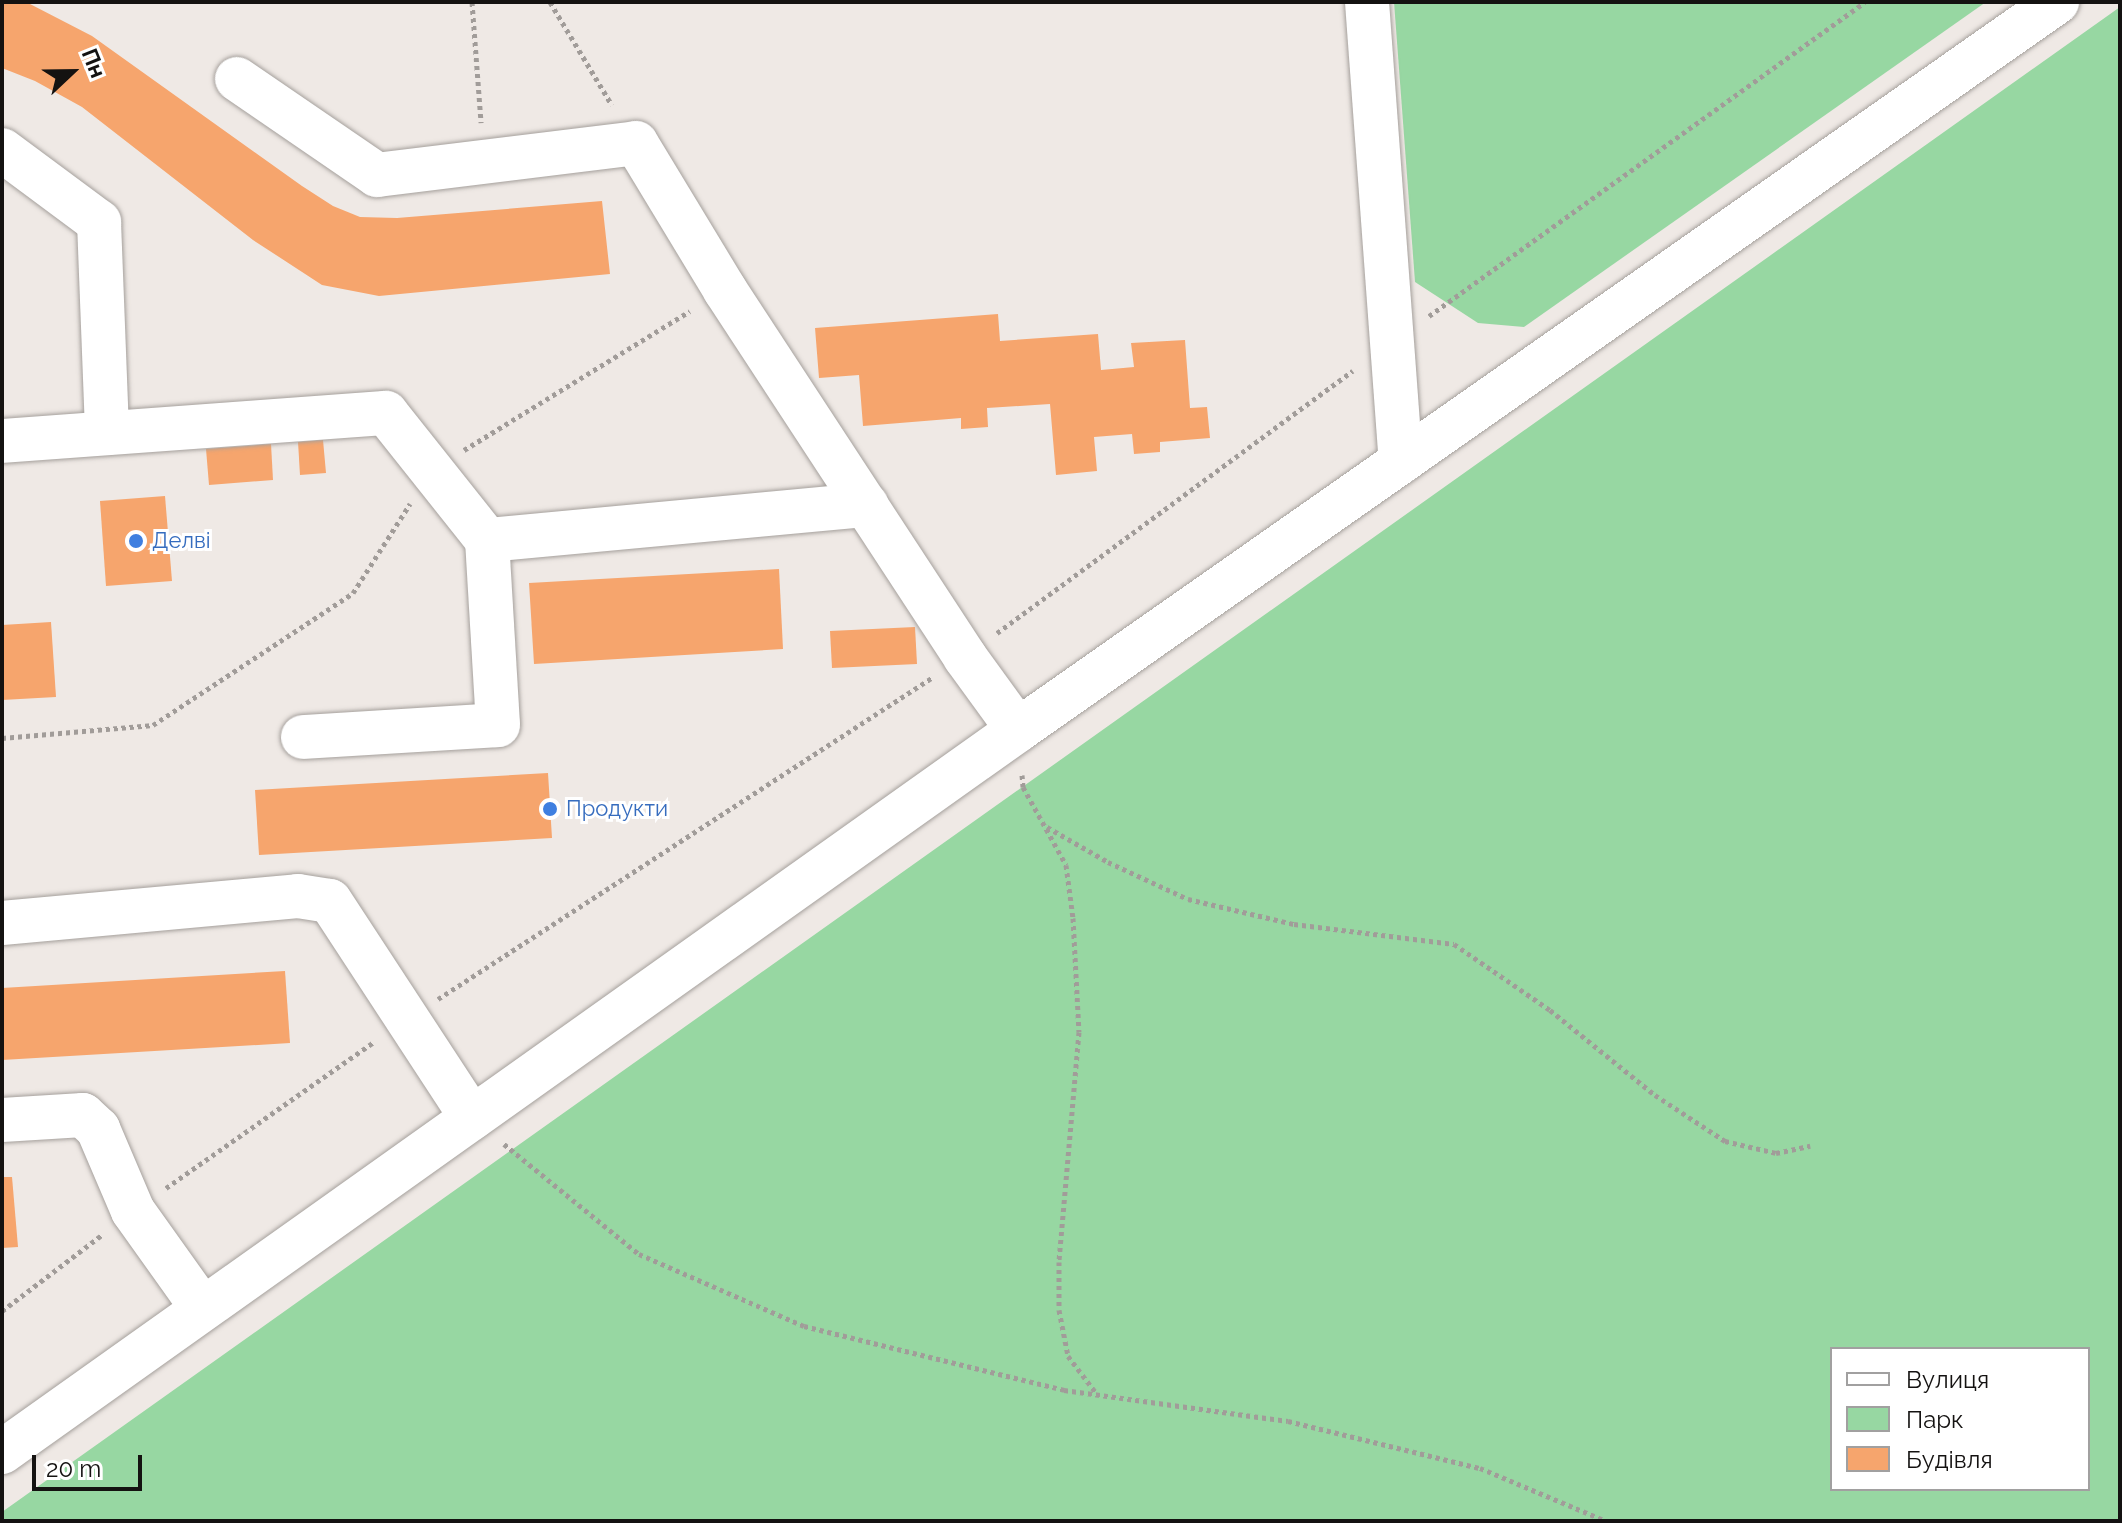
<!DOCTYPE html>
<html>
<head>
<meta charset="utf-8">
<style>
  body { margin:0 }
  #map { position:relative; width:2122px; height:1523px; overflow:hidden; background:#efe9e5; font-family:Raleway,sans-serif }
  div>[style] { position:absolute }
  .green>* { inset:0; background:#97d7a2 }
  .building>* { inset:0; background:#f6a56d }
  .path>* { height:5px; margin-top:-2.5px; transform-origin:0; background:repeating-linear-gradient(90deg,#a19c99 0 4px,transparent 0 8px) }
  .roads { filter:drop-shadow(0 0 2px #a5a09c) drop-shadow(0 0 2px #a5a09c) }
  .minor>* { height:44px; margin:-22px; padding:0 22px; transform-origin:22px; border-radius:22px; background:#fff }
  .dots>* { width:22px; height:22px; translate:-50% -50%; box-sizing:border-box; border:4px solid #fff; border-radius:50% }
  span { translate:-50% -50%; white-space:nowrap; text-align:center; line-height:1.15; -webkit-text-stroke:6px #fff; paint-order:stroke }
  .shop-label { font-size:22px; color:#366cbe }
  .left { translate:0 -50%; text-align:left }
  .frame { position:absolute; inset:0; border:4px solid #141211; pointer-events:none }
  .legend { position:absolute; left:1830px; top:1347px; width:260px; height:144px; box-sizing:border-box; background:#fff; border:2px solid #a1a0a0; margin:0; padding:10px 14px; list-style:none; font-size:24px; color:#141211 }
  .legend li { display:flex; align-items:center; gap:16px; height:40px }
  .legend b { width:40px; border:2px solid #a1a0a0 }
  .north { position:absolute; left:32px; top:32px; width:80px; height:80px; -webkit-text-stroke:6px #fff; paint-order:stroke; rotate:68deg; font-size:22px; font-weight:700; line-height:32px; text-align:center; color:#141211 }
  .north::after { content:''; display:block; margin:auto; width:28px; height:36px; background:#141211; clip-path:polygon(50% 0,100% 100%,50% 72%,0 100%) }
  .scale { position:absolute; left:32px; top:1455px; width:110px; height:36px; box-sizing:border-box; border:4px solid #141211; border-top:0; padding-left:10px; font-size:24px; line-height:28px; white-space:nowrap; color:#141211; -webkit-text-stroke:6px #fff; paint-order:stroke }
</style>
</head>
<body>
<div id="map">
  <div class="green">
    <div style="clip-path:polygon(1394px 2px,1986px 2px,1524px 327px,1478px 323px,1415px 282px)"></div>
    <div style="clip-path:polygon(evenodd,2120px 7px,2120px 1521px,2px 1521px,2px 1512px,2120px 7px,1832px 1349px,2088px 1349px,2088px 1489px,1832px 1489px,1832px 1349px)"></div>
  </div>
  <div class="building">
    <div style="clip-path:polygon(2px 2px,30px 4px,92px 36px,302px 186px,333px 206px,360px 217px,397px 218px,602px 201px,610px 274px,379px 296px,322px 285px,253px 240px,82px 107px,35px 81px,2px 68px)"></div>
    <div style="clip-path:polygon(998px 314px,1000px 341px,1098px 334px,1101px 370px,1134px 367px,1131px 343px,1185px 340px,1190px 408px,1207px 407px,1210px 438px,1160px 442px,1160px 452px,1134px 454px,1132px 434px,1094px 437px,1097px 471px,1056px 475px,1050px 404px,987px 408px,988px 427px,961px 429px,961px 418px,863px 426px,859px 375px,819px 378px,815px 328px)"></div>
    <div style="clip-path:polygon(323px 440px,326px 473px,300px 475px,298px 442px)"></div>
    <div style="clip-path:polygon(271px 444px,273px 480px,209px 485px,206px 449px)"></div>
    <div style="clip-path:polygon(165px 496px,172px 581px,106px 586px,100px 501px)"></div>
    <div style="clip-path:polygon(779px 569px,783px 649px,534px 664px,529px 583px)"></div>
    <div style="clip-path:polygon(51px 622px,56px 697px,2px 700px,2px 625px)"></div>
    <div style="clip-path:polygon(915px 627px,917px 664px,832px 668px,830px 631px)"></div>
    <div style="clip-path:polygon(548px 773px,552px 838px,259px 855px,255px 790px)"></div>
    <div style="clip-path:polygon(285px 971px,290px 1043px,2px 1060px,2px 988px)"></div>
    <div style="clip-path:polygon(2px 1177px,12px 1177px,18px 1247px,2px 1248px)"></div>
  </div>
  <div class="path">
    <div style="left:472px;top:2px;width:121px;rotate:85.7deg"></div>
    <div style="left:550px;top:2px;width:120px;rotate:59deg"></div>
    <div style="left:1429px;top:316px;width:537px;rotate:-35.76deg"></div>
    <div style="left:464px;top:450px;width:265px;rotate:-31.6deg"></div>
    <div style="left:997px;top:633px;width:442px;rotate:-36.4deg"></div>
    <div style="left:2px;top:738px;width:152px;rotate:-4.9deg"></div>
    <div style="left:153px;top:725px;width:240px;rotate:-33.4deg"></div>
    <div style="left:353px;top:593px;width:106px;rotate:-57.4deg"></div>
    <div style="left:1022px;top:775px;width:12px;rotate:85deg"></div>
    <div style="left:1023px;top:787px;width:89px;rotate:61.1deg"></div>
    <div style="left:1066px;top:865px;width:53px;rotate:82.5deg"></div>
    <div style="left:1073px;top:918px;width:114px;rotate:87deg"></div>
    <div style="left:1079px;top:1032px;width:231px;rotate:95deg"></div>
    <div style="left:1059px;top:1262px;width:48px;rotate:90deg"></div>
    <div style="left:1059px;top:1310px;width:47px;rotate:78.9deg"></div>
    <div style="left:1068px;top:1356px;width:48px;rotate:52.7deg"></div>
    <div style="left:1047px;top:827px;width:70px;rotate:29.8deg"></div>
    <div style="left:1108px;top:862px;width:88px;rotate:24.8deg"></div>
    <div style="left:1188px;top:899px;width:109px;rotate:13.3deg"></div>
    <div style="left:1294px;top:924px;width:161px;rotate:7.1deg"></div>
    <div style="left:1454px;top:944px;width:116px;rotate:34.5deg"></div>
    <div style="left:1550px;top:1010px;width:135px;rotate:39deg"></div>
    <div style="left:1655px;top:1095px;width:84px;rotate:33.3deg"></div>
    <div style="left:1725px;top:1141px;width:52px;rotate:13.2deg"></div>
    <div style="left:1776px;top:1153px;width:35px;rotate:-12deg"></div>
    <div style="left:438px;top:999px;width:591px;rotate:-33.04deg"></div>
    <div style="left:504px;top:1144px;width:174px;rotate:39.2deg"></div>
    <div style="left:639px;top:1254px;width:180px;rotate:23.6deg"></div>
    <div style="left:804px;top:1326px;width:268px;rotate:13.8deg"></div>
    <div style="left:1064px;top:1390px;width:226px;rotate:7.9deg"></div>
    <div style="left:1288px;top:1421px;width:198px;rotate:13.8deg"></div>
    <div style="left:1480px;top:1468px;width:137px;rotate:22.8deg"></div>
    <div style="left:166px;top:1188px;width:254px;rotate:-35.1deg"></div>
    <div style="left:2px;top:1311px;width:127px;rotate:-37.3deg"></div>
  </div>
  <div class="roads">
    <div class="minor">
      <div style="left:1367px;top:2px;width:461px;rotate:85.8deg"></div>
      <div style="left:237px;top:79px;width:170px;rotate:34.4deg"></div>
      <div style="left:377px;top:175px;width:261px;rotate:-7deg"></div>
      <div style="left:636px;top:143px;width:172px;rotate:58.8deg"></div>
      <div style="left:725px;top:290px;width:439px;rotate:56.8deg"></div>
      <div style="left:965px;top:657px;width:90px;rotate:54deg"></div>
      <div style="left:2px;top:150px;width:121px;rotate:36.6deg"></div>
      <div style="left:99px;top:222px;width:211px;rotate:87.8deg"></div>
      <div style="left:2px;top:441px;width:385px;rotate:-4.2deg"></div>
      <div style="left:386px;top:413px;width:162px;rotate:51.5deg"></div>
      <div style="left:487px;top:540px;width:381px;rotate:-5.3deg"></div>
      <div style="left:303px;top:737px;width:195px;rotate:-3.5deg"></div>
      <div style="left:498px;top:725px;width:185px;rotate:-93.4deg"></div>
      <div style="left:2px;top:923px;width:297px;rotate:-5.2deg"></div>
      <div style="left:298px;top:896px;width:32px;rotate:9deg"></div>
      <div style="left:330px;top:901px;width:259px;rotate:56.8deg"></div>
      <div style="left:2px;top:1120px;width:81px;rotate:-3.5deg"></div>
      <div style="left:83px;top:1115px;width:21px;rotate:43deg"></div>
      <div style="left:98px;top:1129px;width:89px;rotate:66.9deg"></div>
      <div style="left:133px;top:1211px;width:120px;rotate:54.5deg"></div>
      <div style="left:2px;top:1452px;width:1246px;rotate:-35.4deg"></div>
      <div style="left:1018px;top:730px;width:1269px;rotate:-35.02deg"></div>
    </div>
  </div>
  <div class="dots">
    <div style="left:136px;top:541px;background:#3f7fe0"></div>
    <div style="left:550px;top:809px;background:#3f7fe0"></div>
  </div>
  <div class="shop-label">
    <span class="left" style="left:152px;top:541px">Делві</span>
    <span class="left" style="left:566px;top:809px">Продукти</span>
  </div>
  <div class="frame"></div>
  <ul class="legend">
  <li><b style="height:10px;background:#fff"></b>Вулиця</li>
  <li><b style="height:22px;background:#97d7a2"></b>Парк</li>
  <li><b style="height:22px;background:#f6a56d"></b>Будівля</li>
  </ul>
  <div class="north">Пн</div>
  <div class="scale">20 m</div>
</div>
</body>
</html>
